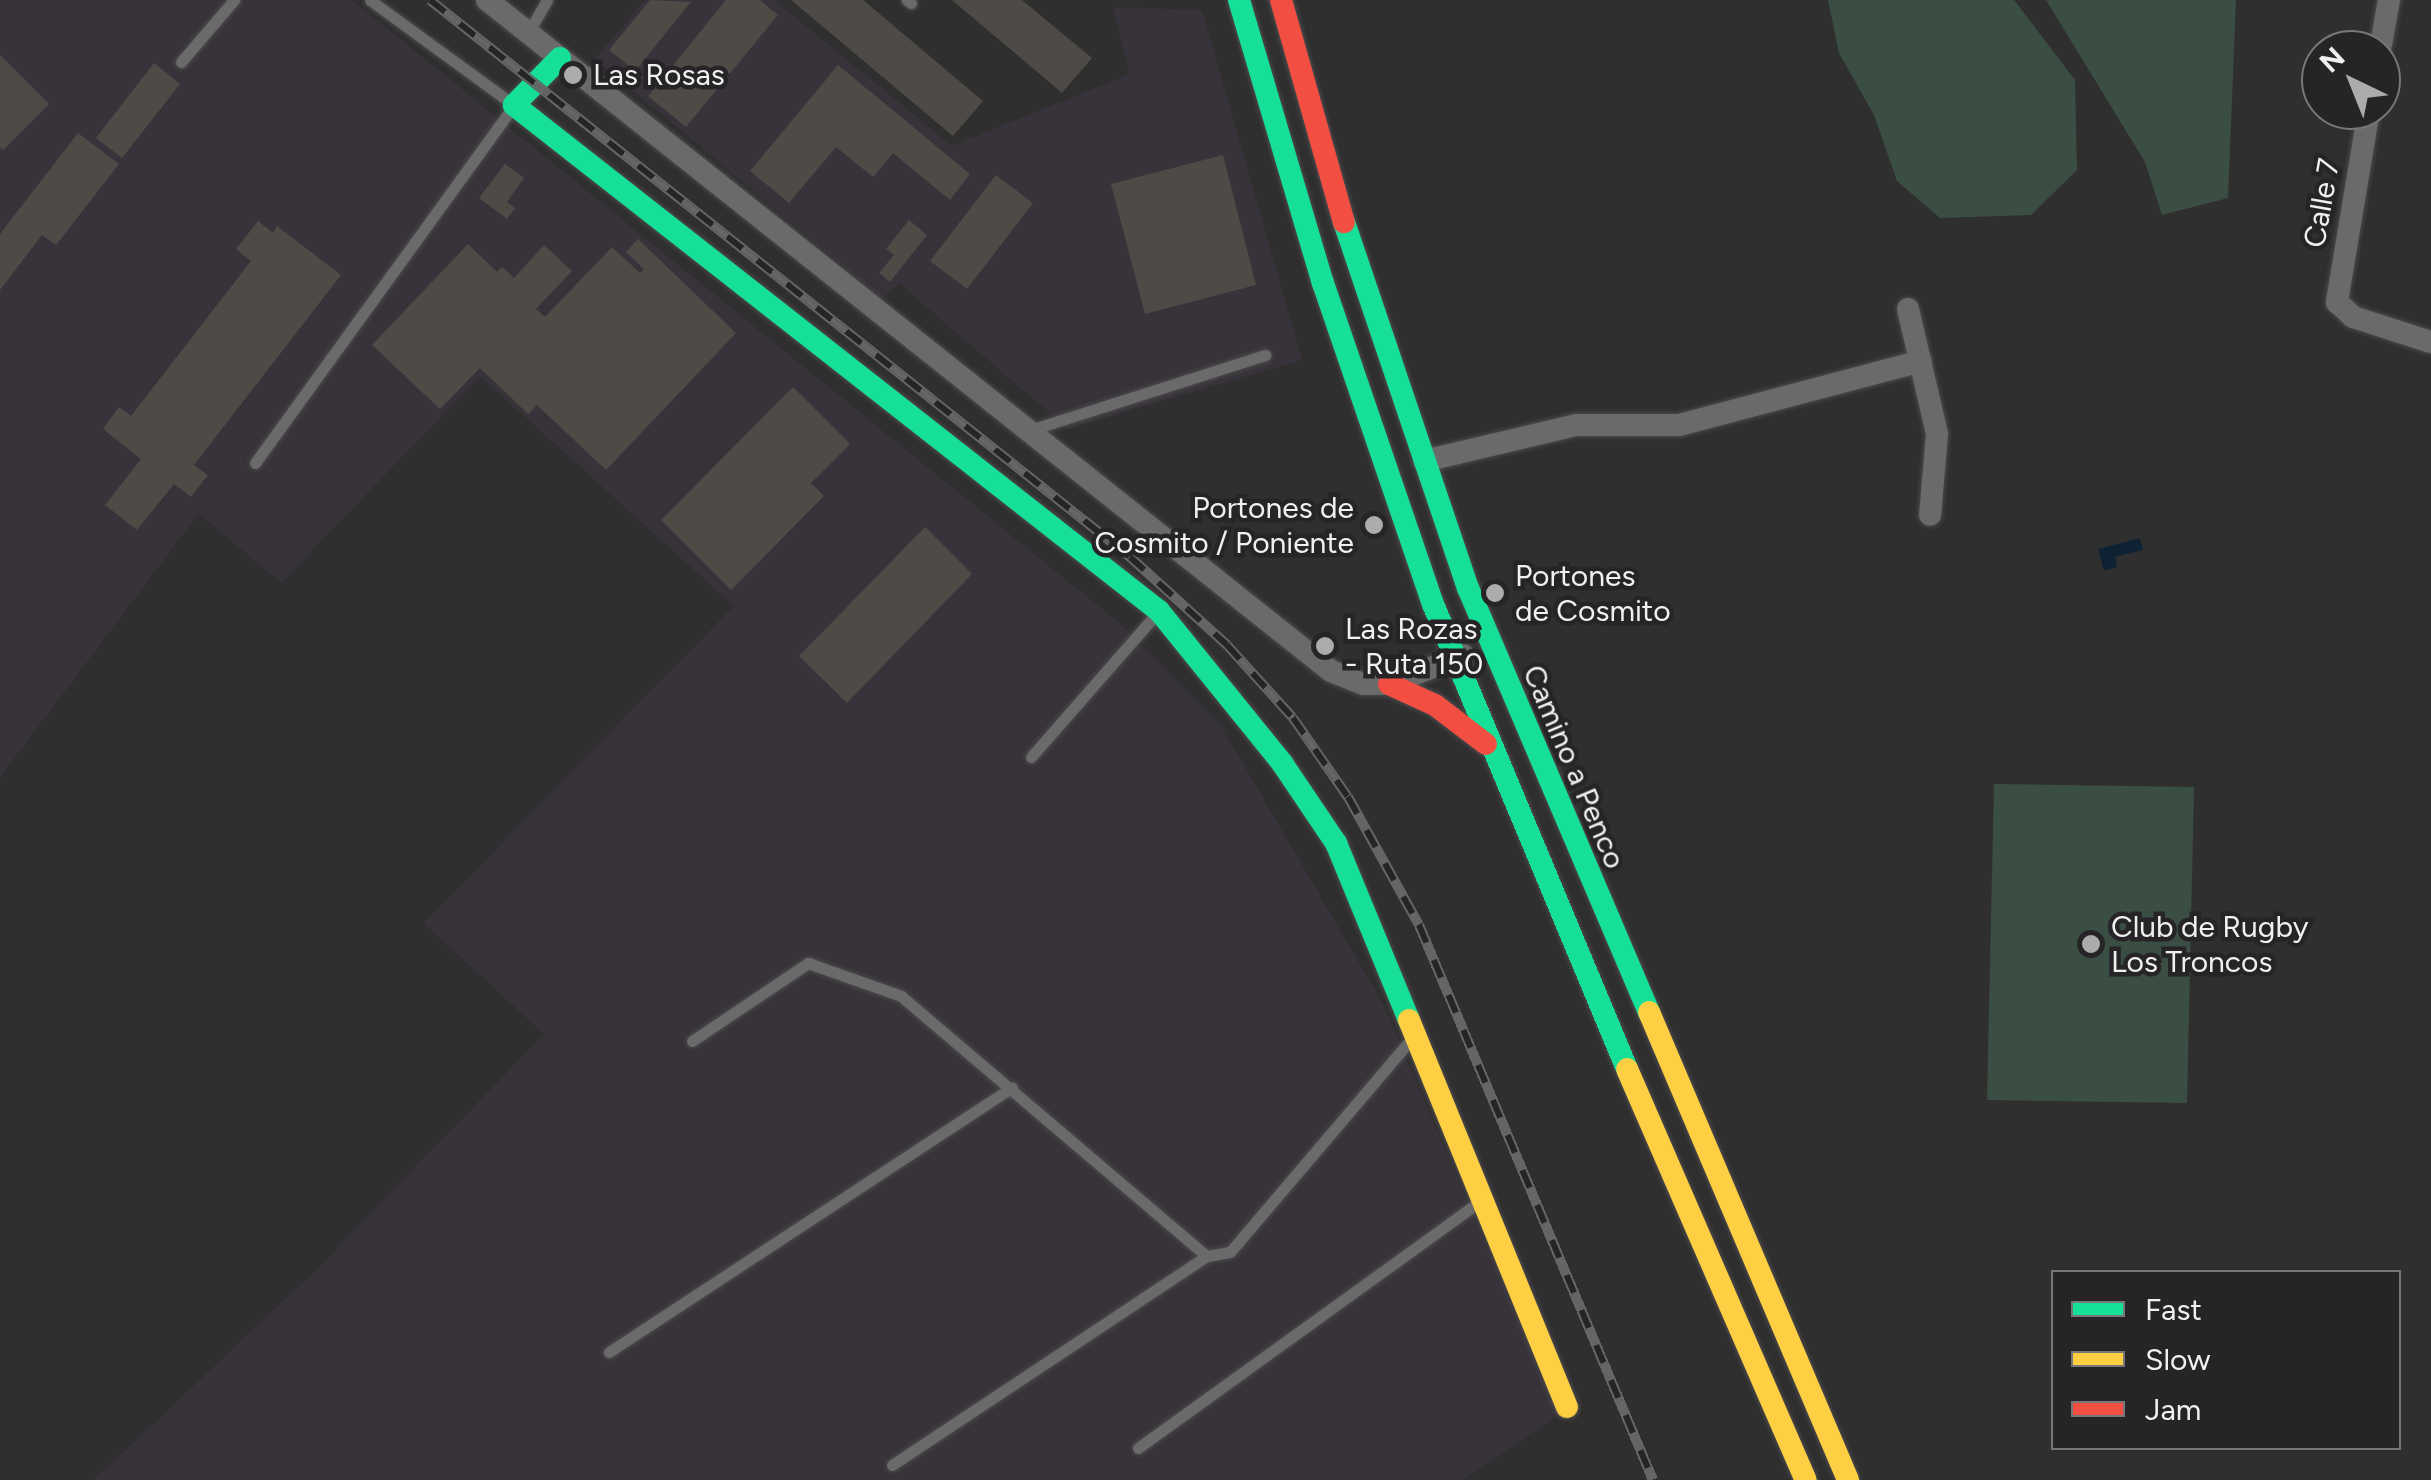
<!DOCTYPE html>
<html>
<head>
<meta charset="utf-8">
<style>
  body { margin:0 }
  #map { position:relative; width:2431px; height:1480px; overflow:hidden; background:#302f30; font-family:Figtree,sans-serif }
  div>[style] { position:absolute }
  .built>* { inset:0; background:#38333a }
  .green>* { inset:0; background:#3a4e43 }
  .water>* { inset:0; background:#0e2233 }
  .building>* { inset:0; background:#4e4a46 }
  .roads { filter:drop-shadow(0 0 2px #4b4a4b) drop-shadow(0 0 2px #4b4a4b) }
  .lane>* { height:11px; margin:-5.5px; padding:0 5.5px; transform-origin:5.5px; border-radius:5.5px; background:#6a6a6a }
  .street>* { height:22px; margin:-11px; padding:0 11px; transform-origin:11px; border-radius:11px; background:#6a6a6a }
  .fast>* { height:22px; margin:-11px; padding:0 11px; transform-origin:11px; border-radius:11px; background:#16e098 }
  .slow>* { height:22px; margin:-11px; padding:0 11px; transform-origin:11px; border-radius:11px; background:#ffcf43 }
  .jam>* { height:22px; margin:-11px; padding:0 11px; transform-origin:11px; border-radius:11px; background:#f24e42 }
  .rail>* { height:10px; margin-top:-5px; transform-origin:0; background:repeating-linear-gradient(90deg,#262427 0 19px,#656565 0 38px); box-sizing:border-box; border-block:2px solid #656565 }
  .dots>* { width:28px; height:28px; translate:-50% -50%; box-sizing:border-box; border:5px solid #262427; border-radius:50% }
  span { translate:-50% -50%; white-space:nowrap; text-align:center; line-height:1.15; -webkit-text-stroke:9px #262427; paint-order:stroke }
  .poi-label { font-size:30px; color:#f1f0f1 }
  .left { translate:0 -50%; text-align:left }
  .right { translate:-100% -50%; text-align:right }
  .street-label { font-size:30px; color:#f1f0f1 }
  .legend { position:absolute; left:2051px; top:1270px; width:350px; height:180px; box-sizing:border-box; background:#262427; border:2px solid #777678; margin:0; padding:12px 18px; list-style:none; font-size:30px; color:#f1f0f1 }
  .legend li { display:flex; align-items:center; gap:20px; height:50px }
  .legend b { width:50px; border:2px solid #777678 }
  .north { position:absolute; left:2301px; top:30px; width:100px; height:100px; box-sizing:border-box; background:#262427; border:2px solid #777678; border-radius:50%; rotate:317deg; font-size:28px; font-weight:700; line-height:40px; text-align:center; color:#f1f0f1 }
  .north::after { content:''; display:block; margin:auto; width:35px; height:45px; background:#adacad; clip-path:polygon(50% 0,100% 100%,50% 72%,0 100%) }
</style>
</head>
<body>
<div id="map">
  <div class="built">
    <div style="clip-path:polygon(0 0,352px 0,1124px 627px,1221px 726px,1383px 1004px,1558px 1415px,1461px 1480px,94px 1480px,315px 1271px,544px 1034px,424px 923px,734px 606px,480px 376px,281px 583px,199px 513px,0 777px)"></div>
    <div style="clip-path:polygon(645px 0,774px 0,952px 146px,1130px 74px,1113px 7px,1202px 10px,1302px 360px,1068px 429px,899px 283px,883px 299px,595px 59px)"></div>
  </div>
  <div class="green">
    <div style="clip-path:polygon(1828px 0,2014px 0,2075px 80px,2077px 170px,2031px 215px,1940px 218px,1897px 181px,1874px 115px,1839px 53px)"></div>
    <div style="clip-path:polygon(2046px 0,2236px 0,2228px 198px,2162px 215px,2145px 162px)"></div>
    <div style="clip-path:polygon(1994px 784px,2194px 787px,2187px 1103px,1987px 1100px)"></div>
  </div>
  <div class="water">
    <div style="clip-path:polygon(2140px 538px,2143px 550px,2115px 557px,2117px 567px,2104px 571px,2098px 549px)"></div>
  </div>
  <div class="building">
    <div style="clip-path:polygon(650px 0,691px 2px,635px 71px,609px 50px)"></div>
    <div style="clip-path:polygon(726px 0,760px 0,778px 15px,686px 127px,648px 96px)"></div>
    <div style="clip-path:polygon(791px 0,863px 0,983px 101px,953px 136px)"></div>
    <div style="clip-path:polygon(952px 0,1022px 0,1092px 58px,1062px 93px)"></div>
    <div style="clip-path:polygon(0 55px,49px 104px,3px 150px,0 147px)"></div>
    <div style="clip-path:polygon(154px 63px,180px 84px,122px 158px,96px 138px)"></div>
    <div style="clip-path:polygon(838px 65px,970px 174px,950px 200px,893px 153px,873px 177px,836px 147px,789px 203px,750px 171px)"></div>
    <div style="clip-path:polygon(78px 133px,119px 164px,56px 245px,42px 235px,0 290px,0 234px)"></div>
    <div style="clip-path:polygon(1223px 155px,1256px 285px,1145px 314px,1111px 184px)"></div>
    <div style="clip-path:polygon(505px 164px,524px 178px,507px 202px,515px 208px,507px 219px,479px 198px)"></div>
    <div style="clip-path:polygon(996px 175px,1033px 203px,967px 289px,930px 261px)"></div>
    <div style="clip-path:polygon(909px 220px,927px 235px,890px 282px,879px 273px,894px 255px,886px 249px)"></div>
    <div style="clip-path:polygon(258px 221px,273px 233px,277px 226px,341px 275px,194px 465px,208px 475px,191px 497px,174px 484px,137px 530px,105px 505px,141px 459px,103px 429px,119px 407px,131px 416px,251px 261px,236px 249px)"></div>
    <div style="clip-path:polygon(638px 239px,736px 333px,606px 470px,537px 405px,528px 414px,480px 368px,440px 409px,372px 345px,468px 244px,497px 272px,502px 267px,514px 278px,544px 245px,572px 271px,536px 309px,545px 317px,612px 247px,640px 273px,644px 269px,626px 252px)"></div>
    <div style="clip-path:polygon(793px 387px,850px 444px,811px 483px,824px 496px,731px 590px,661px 520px)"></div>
    <div style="clip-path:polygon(925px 527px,972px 574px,847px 703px,799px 656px)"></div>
  </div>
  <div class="roads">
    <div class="lane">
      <div style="left:907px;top:0;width:5px;rotate:37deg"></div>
      <div style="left:528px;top:33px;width:38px;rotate:-60deg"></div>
      <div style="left:181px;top:62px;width:82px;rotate:-49.5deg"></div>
      <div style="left:1030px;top:430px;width:247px;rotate:-17.7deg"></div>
      <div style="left:255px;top:463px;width:442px;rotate:-54.1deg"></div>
      <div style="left:514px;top:105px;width:178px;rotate:-143.9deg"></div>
      <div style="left:1031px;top:757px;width:194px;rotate:-48.8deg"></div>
      <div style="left:692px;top:1041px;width:140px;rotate:-33.9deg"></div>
      <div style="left:808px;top:963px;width:99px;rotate:19.5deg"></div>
      <div style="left:901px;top:996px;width:402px;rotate:40.4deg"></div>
      <div style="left:1207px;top:1256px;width:23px;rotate:-10deg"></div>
      <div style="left:1230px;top:1252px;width:280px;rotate:-49.6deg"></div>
      <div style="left:609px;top:1352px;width:482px;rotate:-33.3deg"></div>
      <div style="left:1138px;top:1448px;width:420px;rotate:-35.8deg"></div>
      <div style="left:892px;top:1465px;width:378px;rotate:-33.6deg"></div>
    </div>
    <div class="street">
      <div style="left:487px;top:0;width:1078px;rotate:38.49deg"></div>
      <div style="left:1331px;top:671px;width:35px;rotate:22deg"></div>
      <div style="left:1364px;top:684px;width:25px"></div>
      <div style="left:1389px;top:684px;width:80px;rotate:-21.1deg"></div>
      <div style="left:2380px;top:50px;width:51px;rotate:-79.8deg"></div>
      <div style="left:2369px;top:110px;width:195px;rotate:99.5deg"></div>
      <div style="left:2337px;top:302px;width:22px;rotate:43deg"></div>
      <div style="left:2353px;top:317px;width:82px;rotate:17.8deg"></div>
      <div style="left:1908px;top:309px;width:128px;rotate:76.9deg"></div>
      <div style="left:1937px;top:434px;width:81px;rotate:94.9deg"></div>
      <div style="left:1424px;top:461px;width:156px;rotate:-13.3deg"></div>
      <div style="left:1576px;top:425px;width:103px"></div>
      <div style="left:1679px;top:425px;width:250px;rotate:-14.8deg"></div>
    </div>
    <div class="fast">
      <div style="left:1239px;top:0;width:295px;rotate:73.5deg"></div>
      <div style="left:1323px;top:283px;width:339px;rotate:71.1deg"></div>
      <div style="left:1433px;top:604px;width:504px;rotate:67.35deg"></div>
      <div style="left:560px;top:58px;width:66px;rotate:134.4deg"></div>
      <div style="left:514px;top:105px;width:820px;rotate:38.11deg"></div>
      <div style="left:1159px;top:611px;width:196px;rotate:51deg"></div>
      <div style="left:1282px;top:763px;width:97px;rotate:56deg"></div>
      <div style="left:1336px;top:843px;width:191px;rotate:67.6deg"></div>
      <div style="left:1344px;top:222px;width:386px;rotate:71.3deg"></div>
      <div style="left:1468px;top:588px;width:461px;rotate:66.9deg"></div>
    </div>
    <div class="slow">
      <div style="left:1649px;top:1012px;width:509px;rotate:66.96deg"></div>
      <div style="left:1409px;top:1020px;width:418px;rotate:67.8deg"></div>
      <div style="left:1627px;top:1069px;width:448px;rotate:66.5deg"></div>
    </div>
    <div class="jam">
      <div style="left:1281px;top:0;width:231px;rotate:74.2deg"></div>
      <div style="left:1389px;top:684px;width:51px;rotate:24.5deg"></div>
      <div style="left:1435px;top:705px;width:64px;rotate:37.4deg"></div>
    </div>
  </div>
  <div class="rail">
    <div style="left:430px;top:0;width:895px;rotate:38.51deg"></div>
    <div style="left:1130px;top:557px;width:131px;rotate:42.2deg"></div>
    <div style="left:1227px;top:645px;width:98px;rotate:47.9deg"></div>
    <div style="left:1293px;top:718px;width:96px;rotate:55.2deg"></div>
    <div style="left:1348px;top:797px;width:146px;rotate:61deg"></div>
    <div style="left:1419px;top:925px;width:602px;rotate:67.14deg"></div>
  </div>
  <div class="dots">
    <div style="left:573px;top:75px;background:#adacad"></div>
    <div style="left:1374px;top:525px;background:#adacad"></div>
    <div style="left:1495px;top:593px;background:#adacad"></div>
    <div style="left:1325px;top:646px;background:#adacad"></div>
    <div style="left:2091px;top:944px;background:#adacad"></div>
  </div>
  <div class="poi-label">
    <span class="left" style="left:593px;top:75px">Las Rosas</span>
    <span class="right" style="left:1354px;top:525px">Portones de<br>Cosmito / Poniente</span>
    <span class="left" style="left:1515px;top:593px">Portones<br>de Cosmito</span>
    <span class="left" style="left:1345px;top:646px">Las Rozas<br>- Ruta 150</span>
    <span class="left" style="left:2111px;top:944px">Club de Rugby<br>Los Troncos</span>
  </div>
  <div class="street-label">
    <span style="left:2322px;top:203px;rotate:-80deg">Calle 7</span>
    <span style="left:1574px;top:767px;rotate:67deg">Camino a Penco</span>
  </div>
  <ul class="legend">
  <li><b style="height:12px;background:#16e098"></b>Fast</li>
  <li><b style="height:12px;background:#ffcf43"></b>Slow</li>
  <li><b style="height:12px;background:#f24e42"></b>Jam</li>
  </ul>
  <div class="north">N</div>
</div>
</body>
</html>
